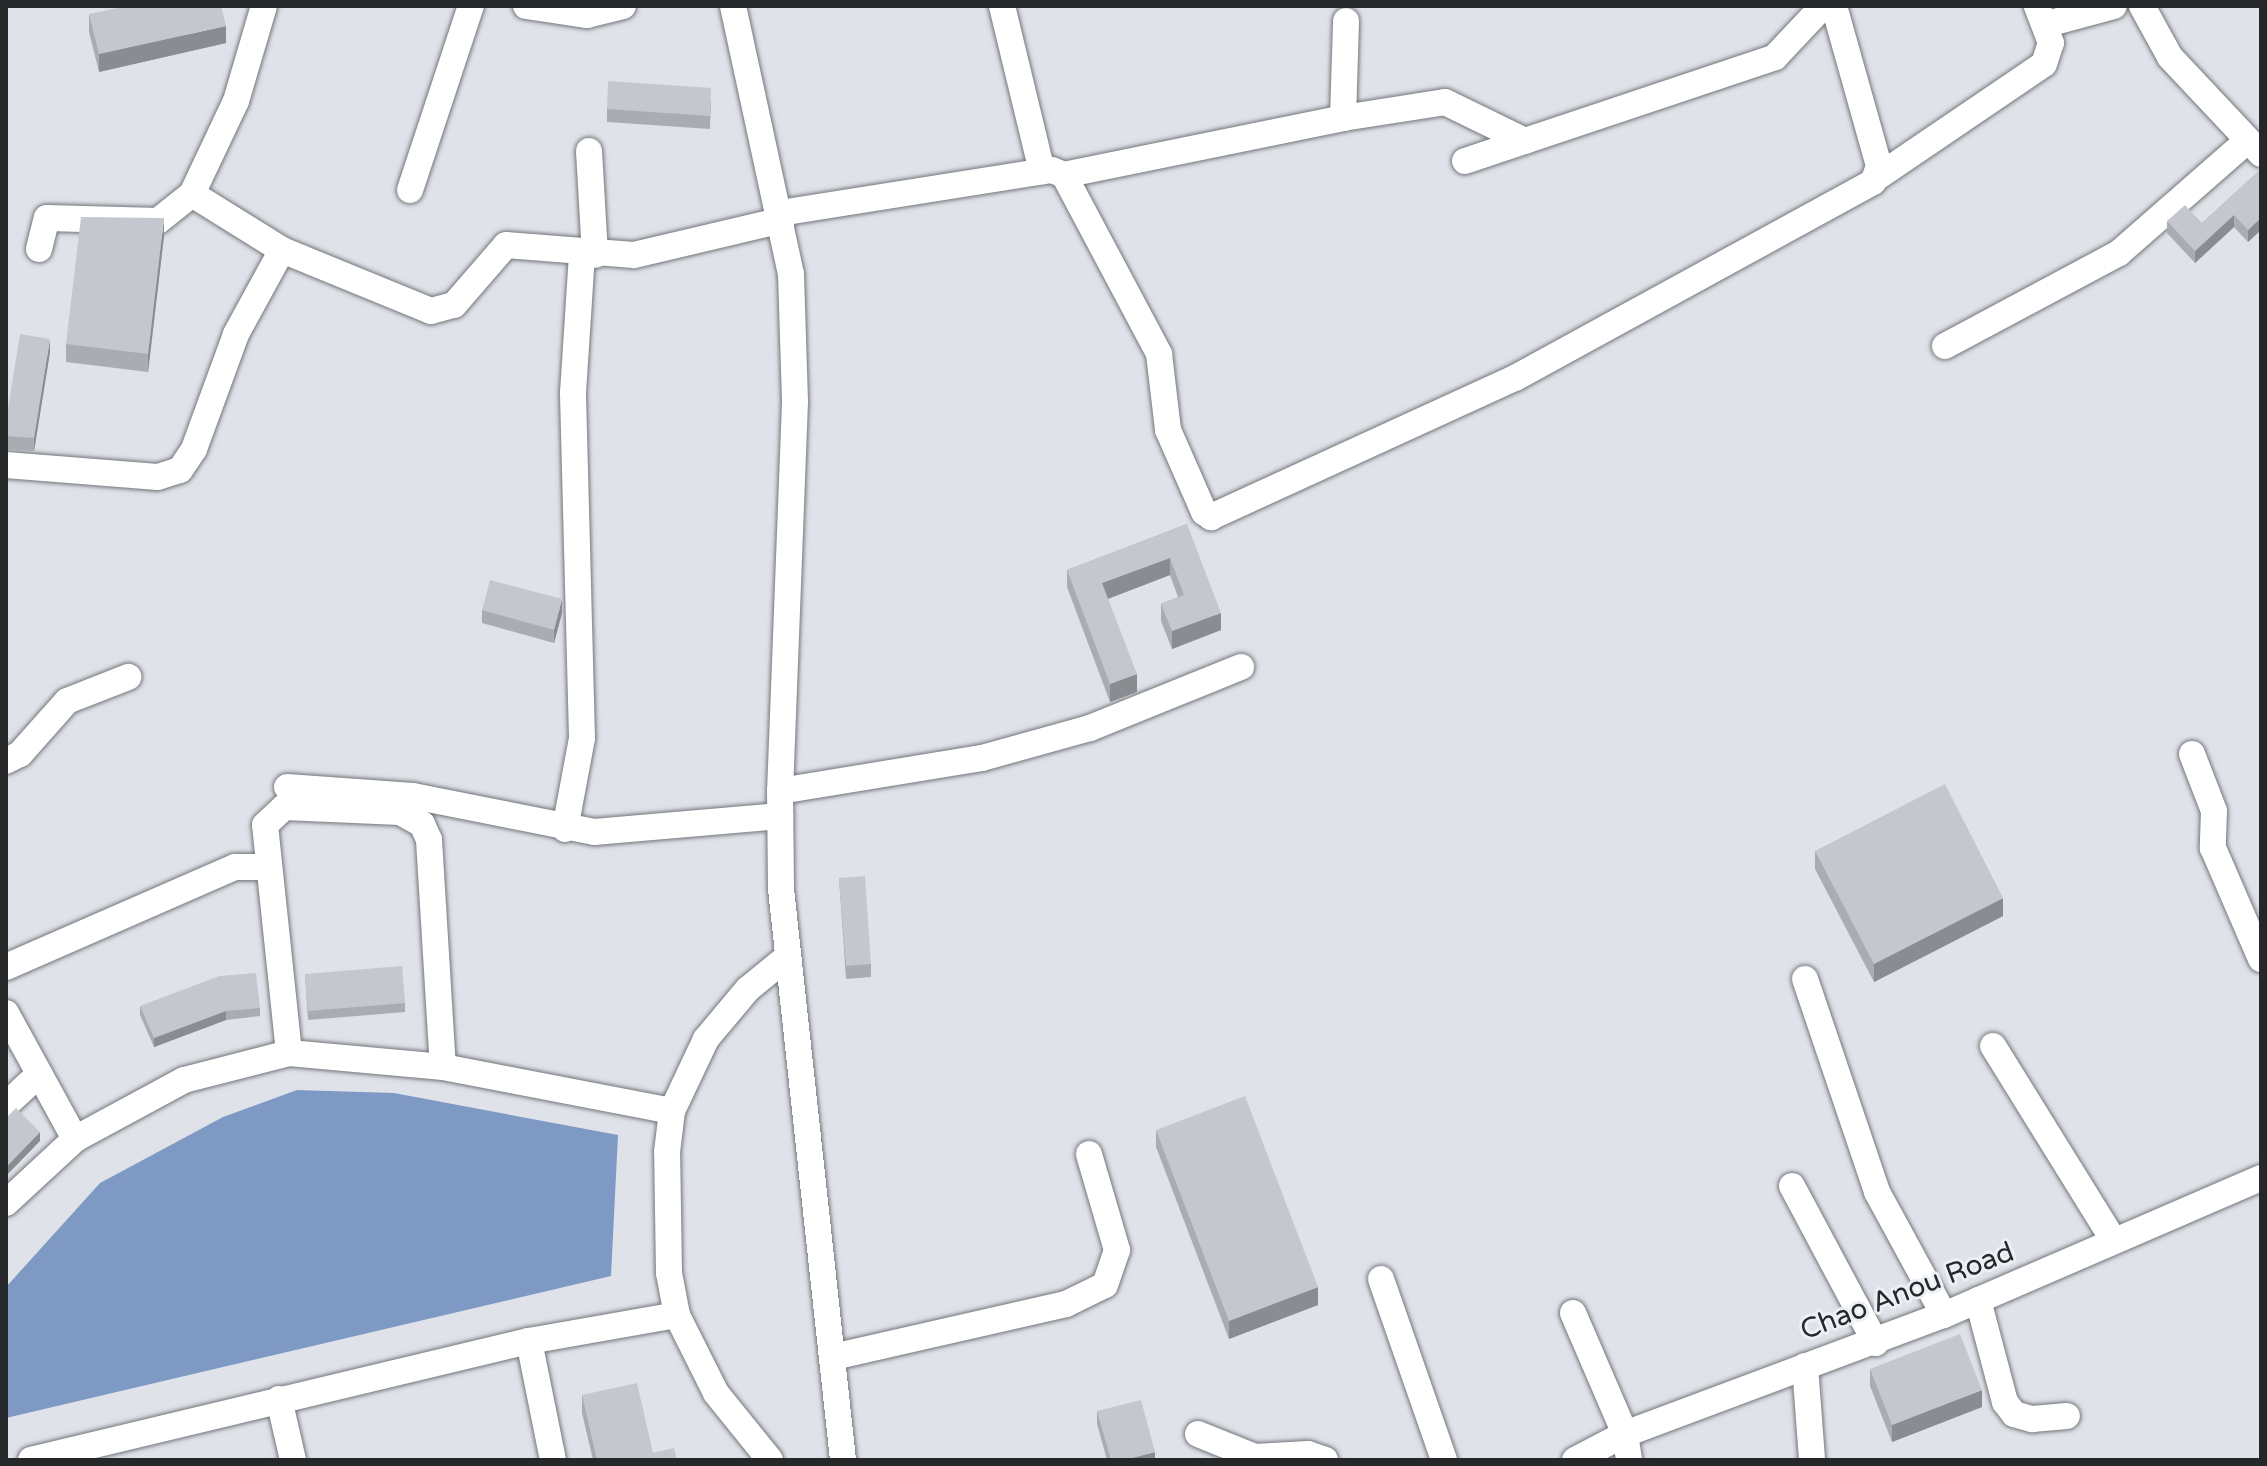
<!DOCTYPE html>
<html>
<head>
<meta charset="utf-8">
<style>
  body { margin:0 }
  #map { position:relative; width:2267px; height:1466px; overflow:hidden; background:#dfe3e9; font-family:"Varela Round",sans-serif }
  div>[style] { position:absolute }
  .water>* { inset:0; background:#7e9ac4 }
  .roads { filter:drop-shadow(0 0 2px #73767b) drop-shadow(0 0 2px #73767b) }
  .minor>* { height:26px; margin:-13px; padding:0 13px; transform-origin:13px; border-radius:13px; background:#fff }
  .wall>* { inset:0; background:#a9acb1 }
  .shaded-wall>* { inset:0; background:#898c90 }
  .building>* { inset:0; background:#c4c8ce }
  span { translate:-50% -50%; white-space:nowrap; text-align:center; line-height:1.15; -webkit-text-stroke:6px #ecf0f6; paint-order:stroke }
  .street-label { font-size:28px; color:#262729 }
  .frame { position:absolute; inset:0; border:8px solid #262729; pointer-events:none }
</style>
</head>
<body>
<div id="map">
  <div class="water">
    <div style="clip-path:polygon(297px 1090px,394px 1093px,618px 1135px,611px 1276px,6px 1418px,6px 1287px,100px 1183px,223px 1117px)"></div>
  </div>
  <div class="roads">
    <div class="minor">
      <div style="left:526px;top:6px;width:62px;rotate:8.4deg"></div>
      <div style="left:587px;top:15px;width:37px;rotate:-14deg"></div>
      <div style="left:733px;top:6px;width:274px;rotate:77.8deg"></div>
      <div style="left:791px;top:274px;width:128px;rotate:88.2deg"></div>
      <div style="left:795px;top:402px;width:389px;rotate:92.2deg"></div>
      <div style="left:780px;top:791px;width:98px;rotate:89.4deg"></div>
      <div style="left:781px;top:889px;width:574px;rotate:83.8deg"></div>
      <div style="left:1002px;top:6px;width:170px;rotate:76.4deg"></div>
      <div style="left:2142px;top:6px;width:58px;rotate:61.2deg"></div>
      <div style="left:2170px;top:57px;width:133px;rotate:46.8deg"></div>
      <div style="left:2047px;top:24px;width:69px;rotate:-15deg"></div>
      <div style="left:1343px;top:118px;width:103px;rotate:-8.9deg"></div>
      <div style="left:1445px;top:102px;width:89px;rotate:26deg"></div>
      <div style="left:589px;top:151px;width:104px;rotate:86.7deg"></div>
      <div style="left:1465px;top:161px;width:327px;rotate:-18.5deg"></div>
      <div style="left:1775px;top:57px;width:70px;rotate:-46.7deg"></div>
      <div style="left:1064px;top:175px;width:203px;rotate:62deg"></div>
      <div style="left:1159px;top:354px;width:77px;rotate:83.2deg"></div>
      <div style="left:1168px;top:430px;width:90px;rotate:66.3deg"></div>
      <div style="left:1204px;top:512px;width:9px;rotate:36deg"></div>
      <div style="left:1211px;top:517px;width:334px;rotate:-24.6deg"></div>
      <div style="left:1515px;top:378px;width:408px;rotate:-28.7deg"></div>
      <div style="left:1873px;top:182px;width:17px;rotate:-69deg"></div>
      <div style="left:1879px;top:166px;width:166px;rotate:-105.7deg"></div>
      <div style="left:1879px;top:176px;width:199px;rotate:-34.2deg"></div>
      <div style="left:2044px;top:64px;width:22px;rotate:-72deg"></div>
      <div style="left:2051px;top:43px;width:40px;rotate:-111deg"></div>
      <div style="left:410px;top:190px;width:194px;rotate:-71.7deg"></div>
      <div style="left:192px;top:194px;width:106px;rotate:31.9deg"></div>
      <div style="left:282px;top:250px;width:161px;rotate:22.3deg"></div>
      <div style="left:431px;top:311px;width:24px;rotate:-15deg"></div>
      <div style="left:454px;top:305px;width:79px;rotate:-49.1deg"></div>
      <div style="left:506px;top:245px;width:128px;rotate:4.5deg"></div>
      <div style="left:634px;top:255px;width:152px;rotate:-13.3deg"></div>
      <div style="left:780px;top:213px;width:275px;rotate:-9deg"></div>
      <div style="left:1052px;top:170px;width:13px;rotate:23deg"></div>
      <div style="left:1064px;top:175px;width:285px;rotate:-11.5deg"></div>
      <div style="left:1343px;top:118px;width:97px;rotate:-88.2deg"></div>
      <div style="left:39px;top:249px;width:32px;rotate:-76deg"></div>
      <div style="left:47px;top:218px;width:111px;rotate:1.5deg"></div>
      <div style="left:158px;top:221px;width:43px;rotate:-38.5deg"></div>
      <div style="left:192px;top:194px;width:103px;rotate:-64.7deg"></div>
      <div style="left:236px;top:101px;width:99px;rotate:-73.6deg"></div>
      <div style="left:1945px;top:346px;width:197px;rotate:-28.1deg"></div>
      <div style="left:2119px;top:253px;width:170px;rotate:-41.2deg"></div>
      <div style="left:6px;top:465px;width:152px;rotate:4.5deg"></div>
      <div style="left:158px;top:477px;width:23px;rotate:-18deg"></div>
      <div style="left:180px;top:470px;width:25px;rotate:-56deg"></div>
      <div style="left:194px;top:449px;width:122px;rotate:-69.9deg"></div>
      <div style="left:236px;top:334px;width:96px;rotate:-61.3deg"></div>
      <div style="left:2192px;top:754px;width:61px;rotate:68.9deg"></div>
      <div style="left:2214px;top:811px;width:37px;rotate:92deg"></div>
      <div style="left:2213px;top:848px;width:121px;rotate:66.6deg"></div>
      <div style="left:6px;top:761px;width:16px;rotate:-27deg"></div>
      <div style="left:20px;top:754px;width:71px;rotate:-48.4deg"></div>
      <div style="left:67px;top:701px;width:66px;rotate:-21.5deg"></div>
      <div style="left:287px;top:787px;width:126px;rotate:4.1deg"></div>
      <div style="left:413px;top:796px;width:185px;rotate:11.2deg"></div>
      <div style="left:594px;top:832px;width:187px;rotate:-4.9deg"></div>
      <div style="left:780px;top:791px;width:205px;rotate:-9.3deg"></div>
      <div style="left:982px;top:758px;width:112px;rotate:-15.5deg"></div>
      <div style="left:1090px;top:728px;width:163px;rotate:-22deg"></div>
      <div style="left:565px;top:829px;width:93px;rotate:-79.4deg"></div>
      <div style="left:582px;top:738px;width:345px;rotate:-91.5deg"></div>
      <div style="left:573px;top:393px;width:140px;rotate:-86.3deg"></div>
      <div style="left:6px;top:967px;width:250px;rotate:-23.6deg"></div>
      <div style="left:235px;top:867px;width:32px"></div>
      <div style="left:1805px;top:979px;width:225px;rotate:71.3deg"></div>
      <div style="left:1877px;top:1192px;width:140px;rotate:61.4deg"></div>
      <div style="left:6px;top:1013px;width:144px;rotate:61.3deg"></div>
      <div style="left:1993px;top:1046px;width:229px;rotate:58.2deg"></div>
      <div style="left:289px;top:1053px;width:229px;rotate:-96deg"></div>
      <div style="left:265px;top:825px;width:26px;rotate:-43deg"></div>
      <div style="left:284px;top:807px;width:116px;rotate:2.5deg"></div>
      <div style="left:400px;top:812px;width:25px;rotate:29deg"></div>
      <div style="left:422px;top:824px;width:17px;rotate:66deg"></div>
      <div style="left:429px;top:840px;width:227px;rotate:86.5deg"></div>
      <div style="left:6px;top:1105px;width:45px;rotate:-43.2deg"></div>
      <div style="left:1792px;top:1186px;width:178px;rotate:61.9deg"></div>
      <div style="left:6px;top:1203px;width:94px;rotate:-42.8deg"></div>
      <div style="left:75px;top:1139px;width:124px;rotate:-28.4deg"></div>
      <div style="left:184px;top:1080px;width:108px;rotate:-14.4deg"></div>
      <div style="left:289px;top:1053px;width:155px;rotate:5.2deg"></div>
      <div style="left:443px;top:1067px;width:233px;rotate:10.9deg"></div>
      <div style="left:1381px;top:1279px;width:192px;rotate:70.8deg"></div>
      <div style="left:1978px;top:1300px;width:106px;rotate:75.2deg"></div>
      <div style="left:2005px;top:1402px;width:15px;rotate:53deg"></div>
      <div style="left:2014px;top:1414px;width:19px;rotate:16deg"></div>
      <div style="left:2032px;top:1419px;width:35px;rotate:-5deg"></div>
      <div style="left:1573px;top:1313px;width:132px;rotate:66.7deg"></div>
      <div style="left:1625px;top:1434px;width:26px;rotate:81deg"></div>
      <div style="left:529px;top:1341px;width:121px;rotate:78.6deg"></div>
      <div style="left:833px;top:1357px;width:239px;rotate:-12.8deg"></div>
      <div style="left:1066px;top:1304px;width:43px;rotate:-26deg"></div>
      <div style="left:1105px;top:1285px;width:37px;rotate:-71deg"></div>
      <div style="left:1117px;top:1250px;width:100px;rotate:-106.3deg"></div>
      <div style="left:1805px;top:1366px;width:94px;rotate:85.7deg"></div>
      <div style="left:279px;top:1399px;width:63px;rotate:77.1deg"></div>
      <div style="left:1198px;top:1434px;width:61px;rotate:22deg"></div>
      <div style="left:1255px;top:1457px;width:53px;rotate:-3.2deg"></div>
      <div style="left:1308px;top:1454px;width:18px;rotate:19deg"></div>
      <div style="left:31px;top:1460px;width:512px;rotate:-13.44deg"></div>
      <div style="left:529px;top:1341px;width:150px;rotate:-10deg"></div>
      <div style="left:770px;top:1460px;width:86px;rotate:-128.9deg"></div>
      <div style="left:716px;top:1393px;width:87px;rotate:-116.6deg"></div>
      <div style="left:677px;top:1315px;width:43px;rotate:-100.8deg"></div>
      <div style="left:669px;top:1273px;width:121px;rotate:-90.9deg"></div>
      <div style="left:667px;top:1152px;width:41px;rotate:-83deg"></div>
      <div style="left:672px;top:1111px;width:80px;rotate:-64.7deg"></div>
      <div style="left:706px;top:1039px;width:65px;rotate:-50deg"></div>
      <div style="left:748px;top:989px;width:49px;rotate:-39.2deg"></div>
      <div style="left:1575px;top:1460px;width:56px;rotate:-27.5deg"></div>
      <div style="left:1625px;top:1434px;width:340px;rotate:-20.5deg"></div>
      <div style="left:1944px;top:1315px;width:345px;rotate:-23.4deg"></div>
    </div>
  </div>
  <div class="wall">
    <div style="clip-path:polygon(89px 14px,226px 43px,99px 72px,89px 32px)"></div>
    <div style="clip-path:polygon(711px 101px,710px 129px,607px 122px,607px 109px)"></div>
    <div style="clip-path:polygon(2261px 169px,2261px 230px,2248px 242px,2234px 227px,2195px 263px,2167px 233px,2167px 221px,2202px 223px)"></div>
    <div style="clip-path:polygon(164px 236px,148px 372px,66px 362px,66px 344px)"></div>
    <div style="clip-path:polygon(50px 352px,34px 451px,6px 450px,6px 421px)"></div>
    <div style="clip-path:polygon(1187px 524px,1221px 630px,1172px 649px,1161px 621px,1161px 604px,1178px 597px,1170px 575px,1108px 599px,1137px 692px,1110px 702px,1067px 587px,1067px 570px)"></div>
    <div style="clip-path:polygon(482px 610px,562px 613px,554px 643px,482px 623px)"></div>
    <div style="clip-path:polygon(1815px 851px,2003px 916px,1874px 982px,1815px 869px)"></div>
    <div style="clip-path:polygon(839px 878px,871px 964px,871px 977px,846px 979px)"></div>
    <div style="clip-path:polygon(305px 974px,405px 1003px,405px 1012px,308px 1020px)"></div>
    <div style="clip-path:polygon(140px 1006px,260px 1008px,260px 1016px,226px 1020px,154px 1047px,140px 1015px)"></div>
    <div style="clip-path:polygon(1156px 1130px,1318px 1305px,1229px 1339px,1156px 1147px)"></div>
    <div style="clip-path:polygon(1870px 1369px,1982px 1407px,1892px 1442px,1870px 1386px)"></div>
    <div style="clip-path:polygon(582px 1395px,653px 1453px,677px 1460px,593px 1460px,582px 1413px)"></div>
    <div style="clip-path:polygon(1097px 1411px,1155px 1460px,1107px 1460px,1097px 1424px)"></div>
  </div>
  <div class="shaded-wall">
    <div style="clip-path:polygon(226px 26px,226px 43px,99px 72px,99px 54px)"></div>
    <div style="clip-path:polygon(2234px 215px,2234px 227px,2195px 263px,2195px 251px)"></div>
    <div style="clip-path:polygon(164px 218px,164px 236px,148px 372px,148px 354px)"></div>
    <div style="clip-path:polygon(2261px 218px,2261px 230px,2248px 242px,2248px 230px)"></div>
    <div style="clip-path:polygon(50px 339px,50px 352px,34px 451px,34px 438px)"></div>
    <div style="clip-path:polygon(1170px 558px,1170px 575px,1102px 601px,1102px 583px)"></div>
    <div style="clip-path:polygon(562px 599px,562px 613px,554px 643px,554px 630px)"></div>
    <div style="clip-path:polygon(1221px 613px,1221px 630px,1172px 649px,1172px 631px)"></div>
    <div style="clip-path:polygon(1137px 674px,1137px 692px,1110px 702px,1110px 684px)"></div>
    <div style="clip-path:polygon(2003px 898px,2003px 916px,1874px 982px,1874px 964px)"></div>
    <div style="clip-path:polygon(226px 1011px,226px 1020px,154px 1047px,154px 1038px)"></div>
    <div style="clip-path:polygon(40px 1132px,40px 1141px,6px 1176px,6px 1167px)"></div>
    <div style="clip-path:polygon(1318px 1287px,1318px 1305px,1229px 1339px,1229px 1321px)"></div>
    <div style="clip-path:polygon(1982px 1390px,1982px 1407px,1892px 1442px,1892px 1425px)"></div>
    <div style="clip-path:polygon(1155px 1452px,1155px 1460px,1125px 1460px)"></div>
  </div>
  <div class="building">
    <div style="clip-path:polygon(127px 6px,221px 6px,226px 26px,99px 54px,89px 14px)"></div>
    <div style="clip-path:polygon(608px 81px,711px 88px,710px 116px,607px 109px)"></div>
    <div style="clip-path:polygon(2261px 169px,2261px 218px,2248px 230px,2234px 215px,2195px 251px,2167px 221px,2185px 205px,2202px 223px)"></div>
    <div style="clip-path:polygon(81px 217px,164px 218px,148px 354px,66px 344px)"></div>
    <div style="clip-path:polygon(20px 334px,50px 339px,34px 438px,6px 436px,6px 421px)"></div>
    <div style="clip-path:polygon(1187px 524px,1221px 613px,1172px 631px,1161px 604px,1184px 595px,1170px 558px,1102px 583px,1137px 674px,1110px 684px,1067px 570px)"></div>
    <div style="clip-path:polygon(490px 580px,562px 599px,554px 630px,482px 610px)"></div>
    <div style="clip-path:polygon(1945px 784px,2003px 898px,1874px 964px,1815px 851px)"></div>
    <div style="clip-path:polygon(865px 876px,871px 964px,846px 966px,839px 878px)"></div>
    <div style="clip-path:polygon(402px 966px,405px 1003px,308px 1011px,305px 974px)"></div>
    <div style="clip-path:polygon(256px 973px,260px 1008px,226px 1011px,154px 1038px,140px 1006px,219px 976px)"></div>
    <div style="clip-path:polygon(1245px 1096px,1318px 1287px,1229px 1321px,1156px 1130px)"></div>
    <div style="clip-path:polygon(16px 1108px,40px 1132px,6px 1167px,6px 1118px)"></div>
    <div style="clip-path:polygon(1960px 1334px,1982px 1390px,1892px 1425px,1870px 1369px)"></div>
    <div style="clip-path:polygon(637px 1383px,653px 1453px,674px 1448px,677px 1460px,597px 1460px,582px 1395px)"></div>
    <div style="clip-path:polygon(1141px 1400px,1155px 1452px,1125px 1460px,1111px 1460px,1097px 1411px)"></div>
  </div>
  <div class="street-label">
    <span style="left:1907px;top:1291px;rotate:-21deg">Chao Anou Road</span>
  </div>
  <div class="frame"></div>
</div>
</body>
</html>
